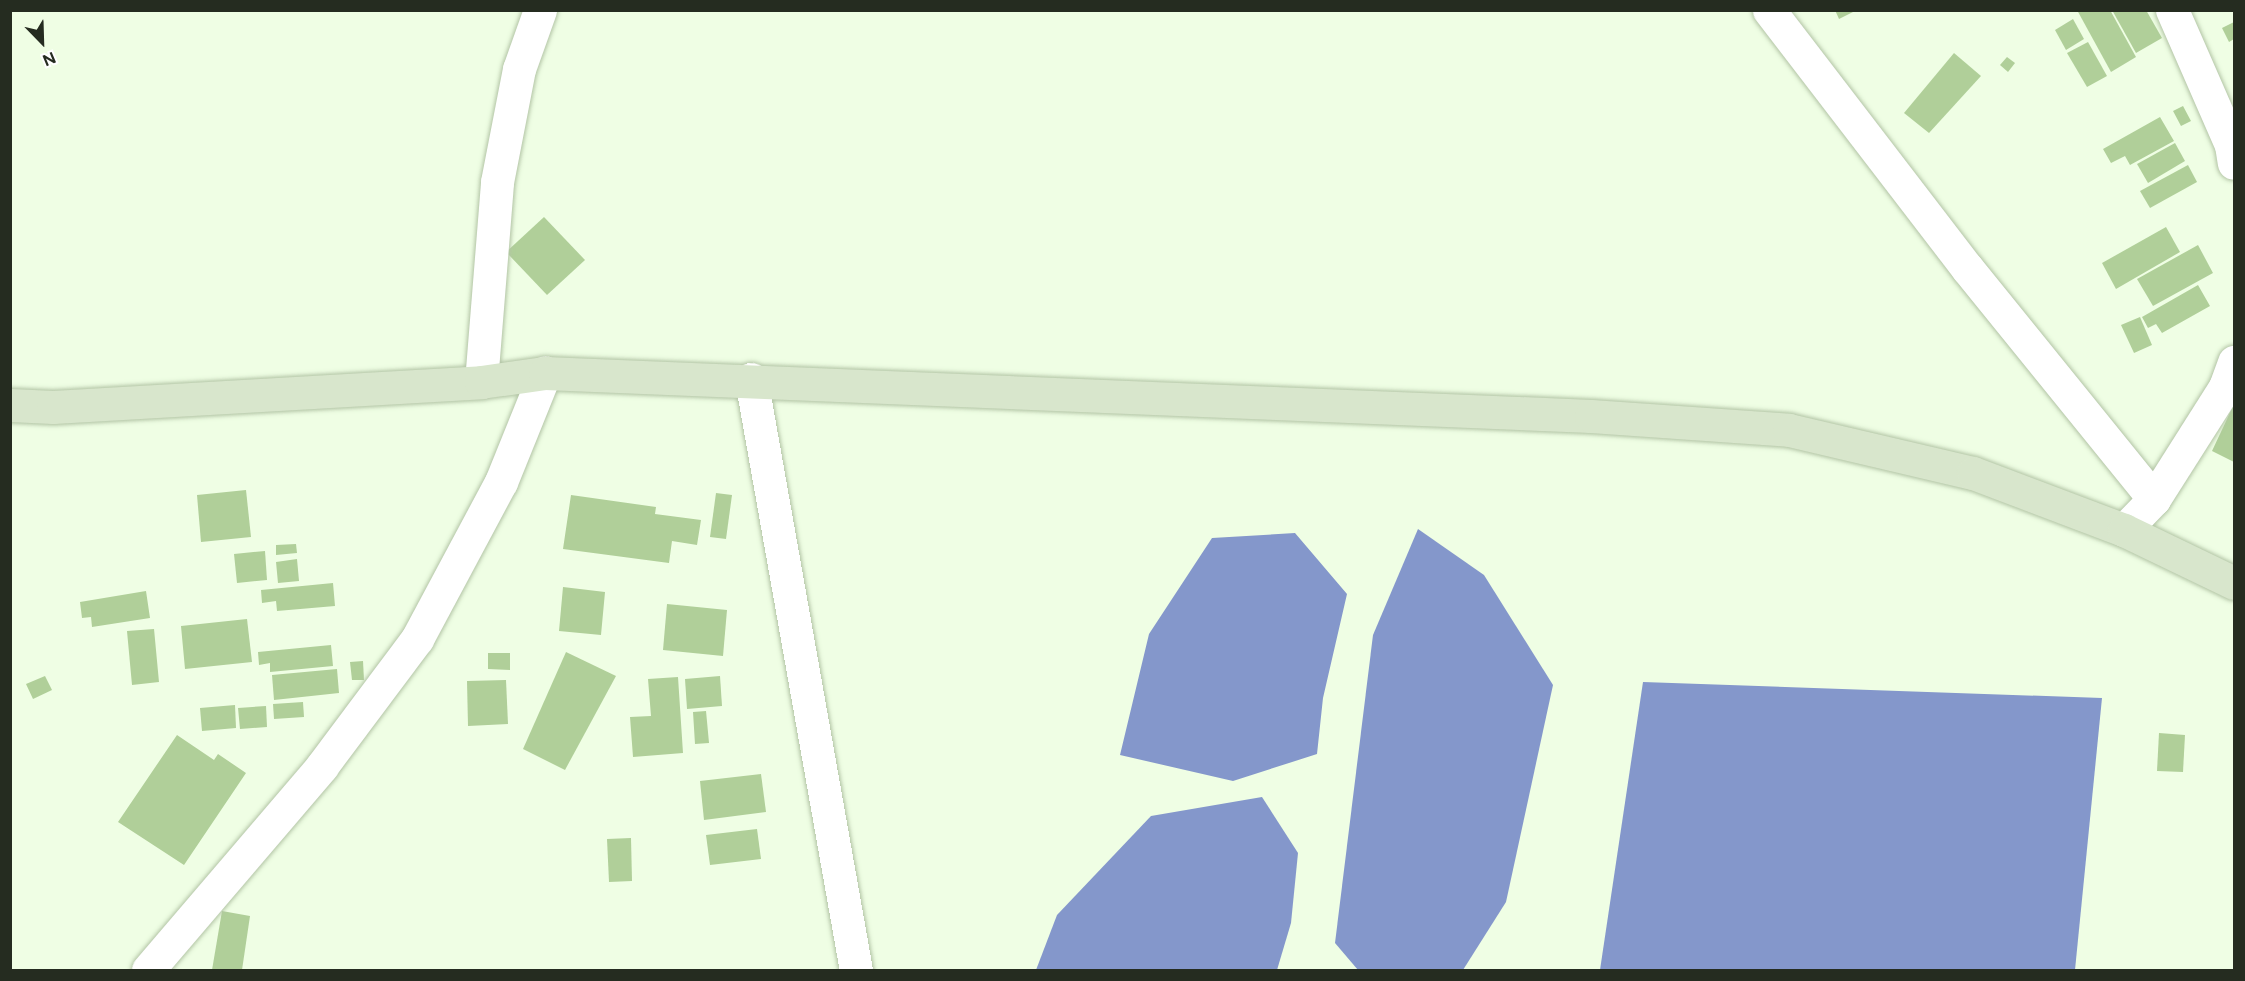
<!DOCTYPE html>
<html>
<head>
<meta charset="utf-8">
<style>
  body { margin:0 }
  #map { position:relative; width:2245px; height:981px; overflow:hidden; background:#effee4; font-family:Figtree,sans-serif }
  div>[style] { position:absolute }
  .water>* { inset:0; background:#8497cb }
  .building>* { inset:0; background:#b0cf99 }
  .roads { filter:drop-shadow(0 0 2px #b2c4a5) drop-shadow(0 0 2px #b2c4a5) }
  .street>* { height:33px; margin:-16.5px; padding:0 16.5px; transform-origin:16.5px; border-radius:16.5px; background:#fff }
  .secondary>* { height:33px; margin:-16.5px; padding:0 16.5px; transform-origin:16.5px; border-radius:16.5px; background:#d8e6cc }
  span { translate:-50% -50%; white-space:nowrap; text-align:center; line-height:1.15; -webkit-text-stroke:6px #fff; paint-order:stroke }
  .frame { position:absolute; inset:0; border:12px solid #252c20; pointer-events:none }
  .north { position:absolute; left:12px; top:12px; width:60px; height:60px; -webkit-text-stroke:4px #fff; paint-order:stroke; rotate:157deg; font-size:16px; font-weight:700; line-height:24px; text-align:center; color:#252c20 }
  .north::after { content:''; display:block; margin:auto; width:21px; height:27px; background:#252c20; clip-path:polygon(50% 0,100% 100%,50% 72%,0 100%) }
</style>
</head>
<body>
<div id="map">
  <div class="water">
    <div style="clip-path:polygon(1418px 529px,1484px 575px,1553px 685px,1506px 902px,1463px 970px,1358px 970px,1335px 943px,1373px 635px)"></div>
    <div style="clip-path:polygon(1295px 533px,1347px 594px,1323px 698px,1317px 754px,1233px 781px,1120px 755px,1149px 634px,1212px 538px)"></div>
    <div style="clip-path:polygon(1643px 682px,2102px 698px,2075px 970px,1600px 970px)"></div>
    <div style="clip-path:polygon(1262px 797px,1298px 853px,1291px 923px,1277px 970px,1036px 970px,1057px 915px,1151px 816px)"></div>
  </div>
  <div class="building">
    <div style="clip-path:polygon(1835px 10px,1857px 10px,1839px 19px)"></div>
    <div style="clip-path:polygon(2077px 10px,2110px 10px,2136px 57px,2111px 72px)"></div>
    <div style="clip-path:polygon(2112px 10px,2146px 10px,2162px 38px,2136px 53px)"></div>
    <div style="clip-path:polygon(2073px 19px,2084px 39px,2066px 50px,2055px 30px)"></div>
    <div style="clip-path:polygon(2234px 22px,2234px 39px,2229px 42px,2222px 28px)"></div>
    <div style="clip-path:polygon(2088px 42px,2107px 76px,2087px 87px,2067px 53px)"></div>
    <div style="clip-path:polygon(1954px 53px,1981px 76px,1929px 133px,1904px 113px)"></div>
    <div style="clip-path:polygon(2007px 57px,2015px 63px,2008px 72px,2000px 65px)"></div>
    <div style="clip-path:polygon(2183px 106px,2191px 121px,2181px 126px,2173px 111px)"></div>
    <div style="clip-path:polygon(2160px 117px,2174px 141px,2130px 165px,2125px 156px,2111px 163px,2103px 149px)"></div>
    <div style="clip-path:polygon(2175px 143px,2185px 161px,2148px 183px,2137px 164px)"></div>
    <div style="clip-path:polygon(2188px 165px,2197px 182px,2150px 208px,2140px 191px)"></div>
    <div style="clip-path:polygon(544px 217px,585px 260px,547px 295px,506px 252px)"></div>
    <div style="clip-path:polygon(2166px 227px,2180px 252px,2116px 289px,2102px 263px)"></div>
    <div style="clip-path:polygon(2198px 245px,2213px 273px,2153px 306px,2137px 279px)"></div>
    <div style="clip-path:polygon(2198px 285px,2210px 306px,2162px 333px,2156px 324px,2148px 328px,2142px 317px)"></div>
    <div style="clip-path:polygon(2140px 317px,2152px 345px,2134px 353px,2121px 325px)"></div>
    <div style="clip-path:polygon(2234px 404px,2234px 462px,2212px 451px)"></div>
    <div style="clip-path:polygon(246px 490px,251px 537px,201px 542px,197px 495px)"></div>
    <div style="clip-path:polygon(716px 493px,732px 495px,726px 539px,710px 537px)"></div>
    <div style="clip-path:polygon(571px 495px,656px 507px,655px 514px,701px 520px,697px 545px,672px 541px,669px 563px,563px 549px)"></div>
    <div style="clip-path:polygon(296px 544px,297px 553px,276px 555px,276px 545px)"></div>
    <div style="clip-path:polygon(265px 551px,267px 580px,237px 583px,234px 554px)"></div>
    <div style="clip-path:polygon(297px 559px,299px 581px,278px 583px,276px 562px)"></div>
    <div style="clip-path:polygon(333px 583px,335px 606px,277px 611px,276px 601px,262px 603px,261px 590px)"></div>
    <div style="clip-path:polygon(563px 587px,605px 592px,601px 635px,559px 631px)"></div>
    <div style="clip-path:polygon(146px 591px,150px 618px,92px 627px,91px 617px,82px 618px,80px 602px)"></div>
    <div style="clip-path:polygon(667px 604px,727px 610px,723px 656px,663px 650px)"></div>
    <div style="clip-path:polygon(247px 619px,252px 662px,185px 669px,181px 626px)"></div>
    <div style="clip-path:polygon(154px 629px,159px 682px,132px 685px,127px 631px)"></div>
    <div style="clip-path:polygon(331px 645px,333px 666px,270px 672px,270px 663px,259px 665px,258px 652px)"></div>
    <div style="clip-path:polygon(566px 652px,616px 676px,565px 770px,523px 749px)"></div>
    <div style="clip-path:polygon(488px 653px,510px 653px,510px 670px,488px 669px)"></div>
    <div style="clip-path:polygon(363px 661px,364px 680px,352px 680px,350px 662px)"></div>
    <div style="clip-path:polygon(337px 669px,339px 693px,274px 700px,272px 675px)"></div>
    <div style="clip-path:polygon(45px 676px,52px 690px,33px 699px,26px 684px)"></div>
    <div style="clip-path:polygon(720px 676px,722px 706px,687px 709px,685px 679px)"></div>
    <div style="clip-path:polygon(678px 677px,683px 753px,633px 757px,630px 717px,651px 716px,648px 679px)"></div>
    <div style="clip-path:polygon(506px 680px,508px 724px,468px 726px,467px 681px)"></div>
    <div style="clip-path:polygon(303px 702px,304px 717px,274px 719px,273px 704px)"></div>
    <div style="clip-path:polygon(235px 705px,236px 728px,202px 731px,200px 708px)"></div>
    <div style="clip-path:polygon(266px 706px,267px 727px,240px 729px,238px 708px)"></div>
    <div style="clip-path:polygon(706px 711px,709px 743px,695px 744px,693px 712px)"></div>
    <div style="clip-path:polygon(2159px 733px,2185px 735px,2183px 772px,2157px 771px)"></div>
    <div style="clip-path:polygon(177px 735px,214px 760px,218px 754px,246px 773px,184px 865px,118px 822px)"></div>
    <div style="clip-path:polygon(761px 774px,766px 812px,704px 820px,700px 781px)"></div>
    <div style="clip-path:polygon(757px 829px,761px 859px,710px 865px,706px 835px)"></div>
    <div style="clip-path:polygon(631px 838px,632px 881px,609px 882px,607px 839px)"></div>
    <div style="clip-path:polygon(222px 911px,250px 916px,242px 970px,212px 970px)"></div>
  </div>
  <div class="roads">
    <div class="street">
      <div style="left:1769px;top:10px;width:325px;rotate:52.5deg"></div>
      <div style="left:1967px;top:268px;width:297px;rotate:51deg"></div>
      <div style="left:2172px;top:10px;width:147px;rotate:66.4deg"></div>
      <div style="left:2231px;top:145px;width:18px;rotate:81deg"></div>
      <div style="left:751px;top:379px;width:600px;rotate:79.93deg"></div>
      <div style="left:481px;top:382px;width:201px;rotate:-85.4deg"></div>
      <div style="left:497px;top:182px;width:115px;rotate:-79deg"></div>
      <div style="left:519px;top:69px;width:63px;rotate:-70.4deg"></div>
      <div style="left:2124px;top:530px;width:43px;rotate:-45.9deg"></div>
      <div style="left:2154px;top:499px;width:133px;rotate:-57.6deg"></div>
      <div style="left:2225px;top:387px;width:27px;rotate:-70deg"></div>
      <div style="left:148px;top:970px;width:268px;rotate:-49.5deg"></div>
      <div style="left:322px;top:766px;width:159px;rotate:-53.2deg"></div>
      <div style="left:417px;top:639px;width:178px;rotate:-61.9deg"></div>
      <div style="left:501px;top:482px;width:118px;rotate:-68deg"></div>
    </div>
    <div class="secondary">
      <div style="left:10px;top:405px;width:43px;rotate:2.7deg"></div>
      <div style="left:53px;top:407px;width:429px;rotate:-3.3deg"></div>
      <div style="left:481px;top:382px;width:65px;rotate:-8deg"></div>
      <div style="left:545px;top:373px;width:1047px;rotate:2.35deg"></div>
      <div style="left:1591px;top:416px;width:198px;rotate:4deg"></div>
      <div style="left:1789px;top:430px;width:189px;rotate:13.2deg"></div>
      <div style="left:1973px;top:473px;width:161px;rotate:20.7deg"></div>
      <div style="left:2124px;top:530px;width:122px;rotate:25.7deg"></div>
    </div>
  </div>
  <div class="frame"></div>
  <div class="north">N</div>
</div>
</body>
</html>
